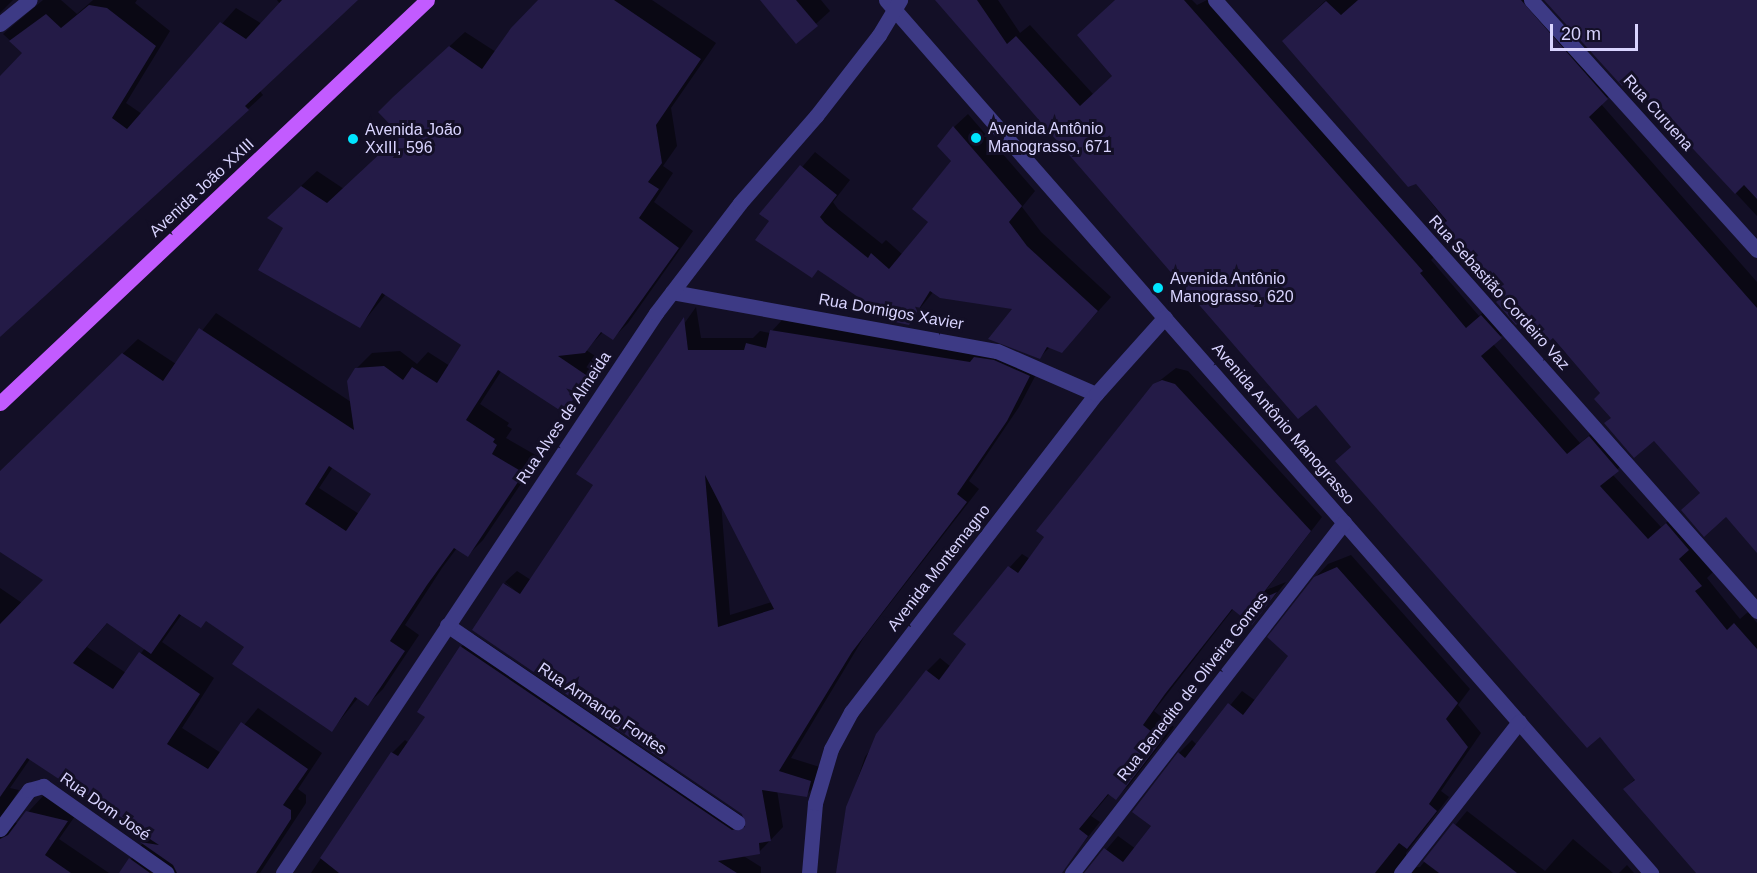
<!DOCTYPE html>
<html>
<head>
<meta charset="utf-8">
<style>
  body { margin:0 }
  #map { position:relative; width:1757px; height:873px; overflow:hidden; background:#130f26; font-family:Helvetica,sans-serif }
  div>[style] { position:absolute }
  .shadow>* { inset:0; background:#0007 }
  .building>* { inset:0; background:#241b47 }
  .minor>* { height:15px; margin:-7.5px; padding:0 7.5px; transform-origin:7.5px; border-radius:7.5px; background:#3d3a85 }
  .major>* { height:15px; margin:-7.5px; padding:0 7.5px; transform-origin:7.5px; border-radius:7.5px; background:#c25bff }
  .dots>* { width:16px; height:16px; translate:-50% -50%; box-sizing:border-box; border:3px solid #130f26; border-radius:50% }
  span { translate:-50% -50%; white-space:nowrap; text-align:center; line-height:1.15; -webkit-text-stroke:6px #130f26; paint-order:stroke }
  .street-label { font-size:16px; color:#d9d4ff }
  .poi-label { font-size:16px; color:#d9d4ff }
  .left { translate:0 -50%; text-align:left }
  .scale { position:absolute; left:1550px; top:24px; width:88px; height:27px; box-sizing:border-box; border:3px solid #d9d4ff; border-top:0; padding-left:8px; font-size:18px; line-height:21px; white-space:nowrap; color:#d9d4ff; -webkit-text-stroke:4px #130f26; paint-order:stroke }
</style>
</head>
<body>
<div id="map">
  <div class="shadow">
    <div style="clip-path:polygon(0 0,13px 0,0 13px)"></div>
    <div style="clip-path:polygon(43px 0,61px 0,77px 14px,93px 0,137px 0,135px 3px,170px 31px,126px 103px,142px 114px,236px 8px,262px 24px,280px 4px,277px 0,353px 0,259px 90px,263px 95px,248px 109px,0 335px,0 80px,24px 53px,3px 34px)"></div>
    <div style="clip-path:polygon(evenodd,540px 0,652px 0,716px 43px,671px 108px,677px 146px,663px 166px,673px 173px,654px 202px,693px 231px,628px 323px,613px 338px,603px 332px,586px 350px,603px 361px,564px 412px,502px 370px,480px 404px,509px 423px,507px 426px,512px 429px,506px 438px,539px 457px,483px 540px,468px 555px,457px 548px,442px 568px,405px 625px,419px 635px,383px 689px,368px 704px,358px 698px,332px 730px,246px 647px,207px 620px,182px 614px,162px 642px,214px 678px,182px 728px,221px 753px,258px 708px,322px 753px,298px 789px,306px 795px,306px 803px,260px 873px,121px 873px,148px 836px,30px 759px,10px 788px,19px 790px,5px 812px,10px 822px,18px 823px,43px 796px,82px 806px,59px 839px,109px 873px,0 873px,0 588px,22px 603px,45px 580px,0 550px,0 472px,138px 339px,176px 364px,216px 313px,351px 402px,356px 369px,372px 353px,400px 351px,417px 364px,428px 352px,450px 366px,463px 345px,386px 294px,360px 326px,285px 228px,284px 202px,317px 171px,344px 189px,401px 135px,411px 82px,465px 32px,496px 52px,540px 0,333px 467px,373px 493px,359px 514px,319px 488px,333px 467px,540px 0,108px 622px,145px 648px,126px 673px,87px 647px,108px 622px)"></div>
    <div style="clip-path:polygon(762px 0,821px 0,830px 11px,796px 42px)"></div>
    <div style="clip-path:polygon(938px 0,998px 0,1020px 33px,1030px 25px,1093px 94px,1113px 76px,1116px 0,1192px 0,1197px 5px,1207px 0,1434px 257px,1431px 260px,1479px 316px,1494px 303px,1513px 324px,1493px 344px,1580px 443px,1602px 425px,1631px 457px,1612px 474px,1661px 527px,1679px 512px,1701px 536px,1691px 546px,1713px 572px,1707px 578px,1740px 619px,1748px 612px,1757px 623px,1757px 873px,1698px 873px,1625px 789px,1636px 778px,1317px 403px)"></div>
    <div style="clip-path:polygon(1326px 0,1541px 0,1619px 86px,1601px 104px,1757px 282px,1757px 550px,1654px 439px,1612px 417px,1602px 393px,1553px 336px,1504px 296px,1296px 29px)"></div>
    <div style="clip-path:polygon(1546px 0,1757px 0,1757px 216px,1629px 78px)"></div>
    <div style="clip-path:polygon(968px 114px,1035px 191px,1022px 207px,1041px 232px,1111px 297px,1075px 337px,1050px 347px,1040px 357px,1014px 308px,934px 291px,908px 323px,819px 269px,812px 276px,771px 220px,762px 214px,815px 152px,850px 180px,833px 202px,838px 209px,882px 244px,886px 240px,903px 255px,930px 222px,953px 161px,954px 127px)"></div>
    <div style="clip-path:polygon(evenodd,696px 307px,701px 338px,753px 338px,760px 331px,770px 333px,784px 318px,1042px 363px,1019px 407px,969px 481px,979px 489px,864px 637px,791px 758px,823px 768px,819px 782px,806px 795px,777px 790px,783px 827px,759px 852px,742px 855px,761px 867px,761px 873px,311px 873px,392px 753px,405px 740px,409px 743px,427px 717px,461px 647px,474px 634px,745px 818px,744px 813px,474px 629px,505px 583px,526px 600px,505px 582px,517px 571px,531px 580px,595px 484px,578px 474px,696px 307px,721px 502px,772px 602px,730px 615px,721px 502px)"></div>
    <div style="clip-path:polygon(1176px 368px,1188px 371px,1322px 517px,1266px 590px,1286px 582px,1252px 623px,1234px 608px,1209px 640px,1154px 711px,1174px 727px,1129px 785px,1116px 798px,1110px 793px,1091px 816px,1100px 822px,1063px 868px,1047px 873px,838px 873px,848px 807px,865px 757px,927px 671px,940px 658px,951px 667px,968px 644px,956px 634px,1010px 567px,1022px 554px,1030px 559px,1154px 385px)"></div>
    <div style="clip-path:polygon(1351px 555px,1470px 689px,1458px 705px,1481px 733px,1441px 791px,1449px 797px,1406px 853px,1407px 868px,1420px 867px,1467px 811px,1545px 871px,1573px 839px,1613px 873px,1086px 873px,1118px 836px,1136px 849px,1153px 826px,1179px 753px,1192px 740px,1197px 745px,1242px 691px,1256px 701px,1290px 656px,1315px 578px,1328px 564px)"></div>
    <div style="clip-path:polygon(1627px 865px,1634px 873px,1619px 873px)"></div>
  </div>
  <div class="building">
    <div style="clip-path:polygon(282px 0,358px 0,245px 106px,249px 110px,0 337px,0 76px,22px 53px,9px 41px,46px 14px,61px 28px,89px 5px,107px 8px,156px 46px,112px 118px,127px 129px,220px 22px,246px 39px)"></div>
    <div style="clip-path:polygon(evenodd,538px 0,614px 0,701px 59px,656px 125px,662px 163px,648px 182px,659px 189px,639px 218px,679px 248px,613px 340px,601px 332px,585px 353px,558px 356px,589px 377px,564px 413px,498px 370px,466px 420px,495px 439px,493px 442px,497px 445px,492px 454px,524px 473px,468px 557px,454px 548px,427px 585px,390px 641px,405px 651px,368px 706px,355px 697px,332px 732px,232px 664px,244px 647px,206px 621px,201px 628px,179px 614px,151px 654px,107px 623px,73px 663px,113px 689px,139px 652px,200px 694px,167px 744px,208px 769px,241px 722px,308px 769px,283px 805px,291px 810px,291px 819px,256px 873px,177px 873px,173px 865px,140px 842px,159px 845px,27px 758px,0 797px,0 624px,43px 580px,0 552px,0 471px,122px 353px,163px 381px,199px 328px,354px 430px,347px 381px,355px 368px,384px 366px,403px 380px,412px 367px,437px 383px,461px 345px,382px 293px,360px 328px,258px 270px,283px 228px,267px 218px,301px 186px,327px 203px,400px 135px,378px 112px,393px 97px,449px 46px,482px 69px,511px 28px,538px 0,329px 466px,371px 494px,346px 531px,305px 504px,329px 466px)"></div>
    <div style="clip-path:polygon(760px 0,796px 0,818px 26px,796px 44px)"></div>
    <div style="clip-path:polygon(935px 0,977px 0,1007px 44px,1016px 36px,1080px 106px,1112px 76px,1077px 35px,1115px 0,1184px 0,1423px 271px,1420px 273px,1466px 328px,1481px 315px,1502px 338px,1481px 356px,1567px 454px,1589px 436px,1619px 471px,1600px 486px,1648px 539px,1666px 523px,1689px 550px,1679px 559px,1702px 586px,1695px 591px,1727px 630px,1734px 623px,1757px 649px,1757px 873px,1696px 873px,1623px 789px,1635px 780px,1600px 737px,1587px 748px,1335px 461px,1351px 447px,1316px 405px,1298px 419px)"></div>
    <div style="clip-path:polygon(1358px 0,1521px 0,1608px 99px,1589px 117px,1757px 308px,1757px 553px,1726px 517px,1704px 537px,1681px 510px,1700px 493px,1654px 441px,1634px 458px,1604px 423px,1611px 418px,1594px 399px,1600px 393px,1553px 338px,1546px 344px,1523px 318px,1516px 325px,1496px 302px,1503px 296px,1442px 225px,1447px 221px,1416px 184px,1408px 187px,1282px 41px,1326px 1px,1341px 15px)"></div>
    <div style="clip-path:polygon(1544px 0,1757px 0,1757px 199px,1744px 185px,1735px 194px,1629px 80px,1622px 86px)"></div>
    <div style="clip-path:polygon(953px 126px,1022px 206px,1009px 222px,1027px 246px,1098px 311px,1062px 353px,1047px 347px,1040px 359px,988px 339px,1012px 309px,940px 298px,930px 291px,909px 325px,895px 322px,818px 270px,812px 278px,755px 240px,769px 221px,759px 214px,800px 165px,837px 195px,820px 217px,825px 223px,868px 258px,871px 253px,889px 269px,928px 222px,912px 209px,951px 161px,937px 146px)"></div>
    <div style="clip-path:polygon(evenodd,684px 317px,688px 350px,744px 350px,746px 343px,766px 348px,770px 330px,970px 362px,974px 357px,994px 360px,1030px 376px,1007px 421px,957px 494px,967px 502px,852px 652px,779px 771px,811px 781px,807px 797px,762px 790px,771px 841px,759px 843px,760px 854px,718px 861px,737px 873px,339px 873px,320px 858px,391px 752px,398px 756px,425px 717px,417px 712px,460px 646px,732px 830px,745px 827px,742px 814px,472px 630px,503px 583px,520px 594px,593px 485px,576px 474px,684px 317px,705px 475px,774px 609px,718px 627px,705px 475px)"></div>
    <div style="clip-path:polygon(1162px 380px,1175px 384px,1311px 531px,1257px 601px,1277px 592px,1252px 625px,1232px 609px,1165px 694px,1143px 725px,1162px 740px,1116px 800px,1108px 794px,1079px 829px,1088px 836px,1062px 873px,836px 873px,846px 807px,876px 734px,926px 670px,939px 680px,966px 644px,953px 634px,1008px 566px,1018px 573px,1044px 537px,1036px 531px,1153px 384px)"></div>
    <div style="clip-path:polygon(1337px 567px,1458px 703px,1446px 719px,1468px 747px,1429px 804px,1437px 811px,1407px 849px,1399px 843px,1375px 873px,1084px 873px,1104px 848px,1123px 862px,1151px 826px,1132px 812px,1178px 752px,1185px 758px,1228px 703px,1243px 715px,1288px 656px,1267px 637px,1314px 577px)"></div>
    <div style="clip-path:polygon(26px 811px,68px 821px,45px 855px,71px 873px,0 873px,0 839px,8px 835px)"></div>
    <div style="clip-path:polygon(1453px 823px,1517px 873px,1439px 873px,1423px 861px)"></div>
    <div style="clip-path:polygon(129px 858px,150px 873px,119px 873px)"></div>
  </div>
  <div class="minor">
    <div style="left:886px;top:0;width:1161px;rotate:48.77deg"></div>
    <div style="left:1215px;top:0;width:817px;rotate:48.42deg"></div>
    <div style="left:1531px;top:0;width:337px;rotate:47.9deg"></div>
    <div style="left:0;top:24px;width:38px;rotate:-39deg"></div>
    <div style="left:672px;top:292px;width:330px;rotate:10.3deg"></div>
    <div style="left:997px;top:351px;width:108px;rotate:23.5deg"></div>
    <div style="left:447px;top:625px;width:351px;rotate:34.2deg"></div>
    <div style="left:0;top:829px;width:49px;rotate:-53.4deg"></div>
    <div style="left:29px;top:790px;width:15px;rotate:-16deg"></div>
    <div style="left:43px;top:786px;width:151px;rotate:35.1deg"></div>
    <div style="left:283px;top:873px;width:673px;rotate:-56.33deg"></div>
    <div style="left:656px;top:313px;width:138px;rotate:-52.6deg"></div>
    <div style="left:740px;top:203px;width:116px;rotate:-48.9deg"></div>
    <div style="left:816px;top:116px;width:103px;rotate:-52.1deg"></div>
    <div style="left:879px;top:35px;width:41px;rotate:-59deg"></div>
    <div style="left:809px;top:873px;width:70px;rotate:-85.1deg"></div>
    <div style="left:815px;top:803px;width:56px;rotate:-73.5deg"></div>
    <div style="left:831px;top:749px;width:42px;rotate:-61.6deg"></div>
    <div style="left:851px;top:712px;width:401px;rotate:-52.4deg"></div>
    <div style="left:1096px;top:394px;width:103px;rotate:-48.1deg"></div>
    <div style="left:1072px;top:873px;width:444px;rotate:-52.2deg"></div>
    <div style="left:1401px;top:873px;width:192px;rotate:-52deg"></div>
  </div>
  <div class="major">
    <div style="left:0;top:403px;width:587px;rotate:-43.34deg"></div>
  </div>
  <div class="dots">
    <div style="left:976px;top:138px;background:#00e5ff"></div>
    <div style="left:353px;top:139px;background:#00e5ff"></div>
    <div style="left:1158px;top:288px;background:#00e5ff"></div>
  </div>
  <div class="street-label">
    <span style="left:1658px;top:113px;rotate:48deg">Rua Curuena</span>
    <span style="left:202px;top:188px;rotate:-43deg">Avenida João XXIII</span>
    <span style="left:1499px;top:293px;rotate:48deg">Rua Sebastião Cordeiro Vaz</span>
    <span style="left:891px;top:312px;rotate:10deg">Rua Domigos Xavier</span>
    <span style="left:564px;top:418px;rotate:-56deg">Rua Alves de Almeida</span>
    <span style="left:1283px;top:424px;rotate:49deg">Avenida Antônio Manograsso</span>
    <span style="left:939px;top:568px;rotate:-52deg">Avenida Montemagno</span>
    <span style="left:1193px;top:687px;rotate:-52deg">Rua Benedito de Oliveira Gomes</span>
    <span style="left:602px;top:709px;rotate:34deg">Rua Armando Fontes</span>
    <span style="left:105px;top:807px;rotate:35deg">Rua Dom José</span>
  </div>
  <div class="poi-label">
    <span class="left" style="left:988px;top:138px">Avenida Antônio<br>Manograsso, 671</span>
    <span class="left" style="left:365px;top:139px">Avenida João<br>XxIII, 596</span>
    <span class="left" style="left:1170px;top:288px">Avenida Antônio<br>Manograsso, 620</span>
  </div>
  <div class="scale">20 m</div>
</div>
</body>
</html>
